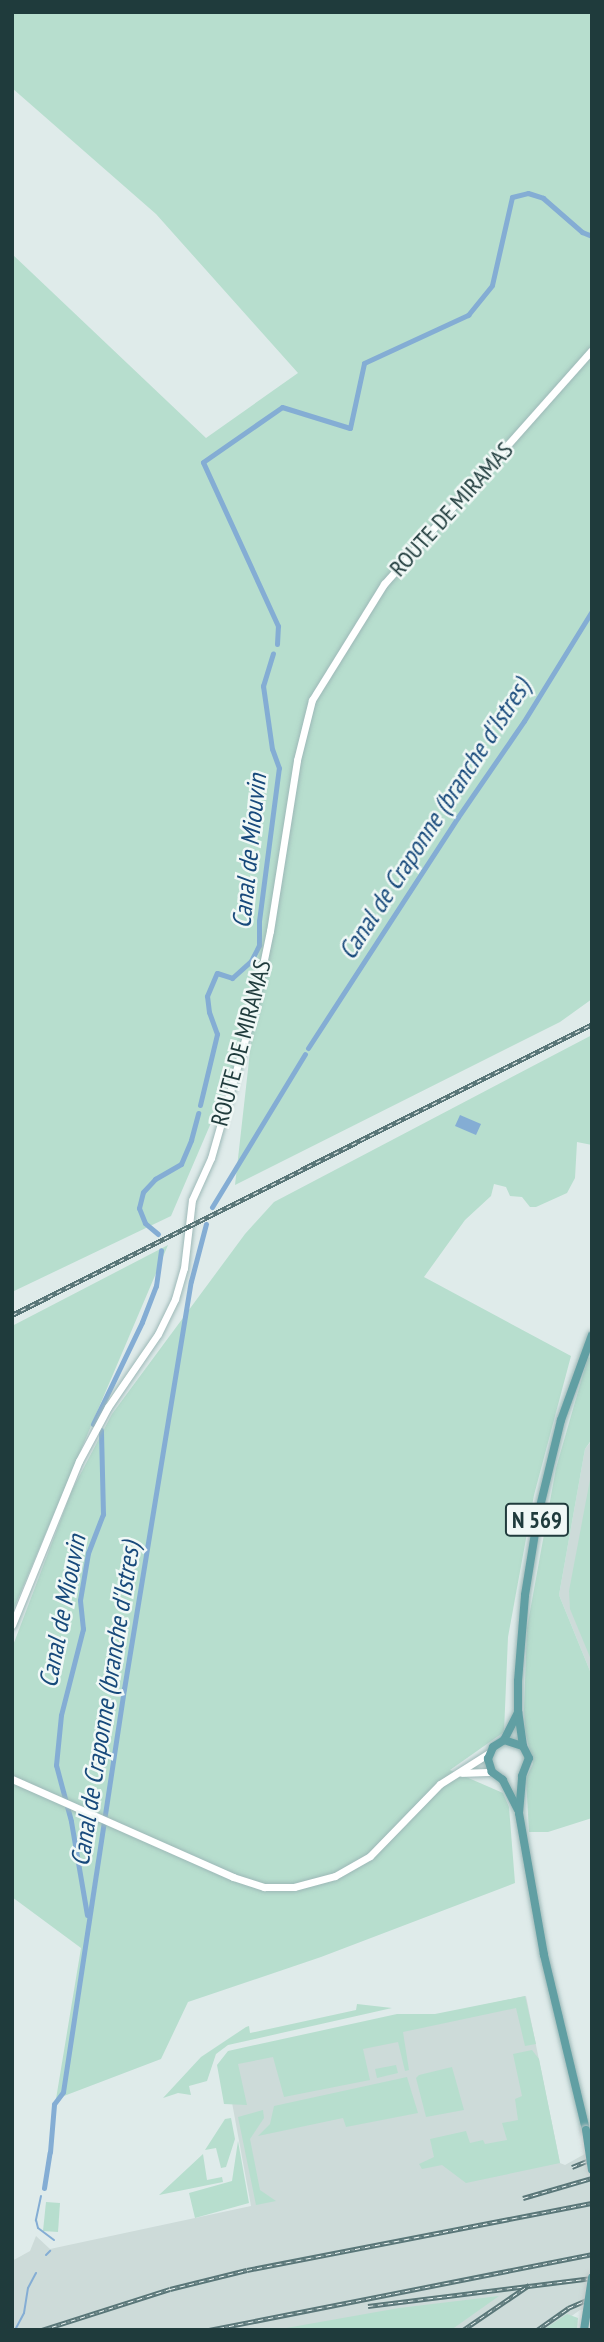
<!DOCTYPE html>
<html>
<head>
<meta charset="utf-8">
<style>
  body { margin:0 }
  #map { position:relative; width:604px; height:2342px; overflow:hidden; background:#dfebea; font-family:"PT Sans Narrow",sans-serif }
  div>[style] { position:absolute }
  .built>* { inset:0; background:#cddbd9 }
  .green>* { inset:0; background:#b7dece }
  .water>* { inset:0; background:#84add4 }
  .stream>* { height:2px; margin:-1px; padding:0 1px; transform-origin:1px; border-radius:1px; background:#84add4 }
  .canal>* { height:5px; margin:-2.5px; padding:0 2.5px; transform-origin:2.5px; border-radius:2.5px; background:#84add4 }
  .roads { filter:drop-shadow(0 0 2px #9db8b7) drop-shadow(0 0 2px #9db8b7) }
  .secondary>* { height:7px; margin:-3.5px; padding:0 3.5px; transform-origin:3.5px; border-radius:3.5px; background:#fff }
  .primary>* { height:8px; margin:-4px; padding:0 4px; transform-origin:4px; border-radius:4px; background:#619fa3 }
  .rail>* { height:4.5px; margin-top:-2.25px; transform-origin:0; background:repeating-linear-gradient(90deg,#f0f8f6 0 5px,#597678 0 10px); box-sizing:border-box; border-block:2px solid #597678 }
  .bridges { filter:drop-shadow(0 0 2px #c0c8c8) drop-shadow(0 0 2px #c0c8c8) }
  .primary-bridge>* { height:8px; margin:-4px; padding:0 4px; transform-origin:4px; border-radius:4px; background:#619fa3 }
  span { translate:-50% -50%; white-space:nowrap; text-align:center; line-height:1.15; -webkit-text-stroke:5px #f0f8f6; paint-order:stroke }
  .shield-label span { padding:2px 5px; background:#f0f8f6; border:2px solid; border-radius:5px; -webkit-text-stroke-width:0 }
  .shield-label { font-size:23px; color:#1f3b3c; font-weight:700 }
  .street-label { font-size:24px; color:#1f3b3c }
  .water-label { font-size:26px; color:#17497b; font-style:italic }
  .frame { position:absolute; inset:0; border:14px solid #1f3b3c; pointer-events:none }
</style>
</head>
<body>
<div id="map">
  <div class="built">
    <div style="clip-path:polygon(592px 1440px,592px 1676px,559px 1595px,585px 1449px)"></div>
    <div style="clip-path:polygon(526px 1996px,560px 2163px,565px 2165px,592px 2150px,592px 2307px,580px 2310px,552px 2330px,12px 2330px,12px 2261px,30px 2251px,36px 2236px,50px 2249px,251px 2206px,224px 2059px)"></div>
  </div>
  <div class="green">
    <div style="clip-path:polygon(12px 12px,592px 12px,592px 999px,560px 1022px,235px 1185px,253px 1025px,171px 1216px,12px 1292px,12px 254px,206px 438px,298px 373px,156px 214px,12px 88px)"></div>
    <div style="clip-path:polygon(592px 1035px,592px 1145px,577px 1142px,575px 1178px,567px 1193px,536px 1207px,530px 1207px,522px 1197px,510px 1196px,506px 1187px,494px 1184px,491px 1196px,465px 1220px,424px 1277px,571px 1356px,534px 1495px,508px 1637px,504px 1732px,450px 1770px,503px 1793px,509px 1807px,515px 1883px,321px 1957px,188px 2002px,161px 2059px,56px 2099px,81px 1948px,12px 1897px,12px 1648px,72px 1490px,112px 1414px,245px 1234px,274px 1202px)"></div>
    <div style="clip-path:polygon(168px 1245px,91px 1426px,12px 1613px,12px 1326px)"></div>
    <div style="clip-path:polygon(588px 1357px,592px 1358px,592px 1439px,585px 1449px,559px 1595px,592px 1676px,592px 1818px,548px 1832px,529px 1832px,526px 1778px,533px 1764px,525px 1731px,524px 1709px,527px 1628px,556px 1468px)"></div>
    <div style="clip-path:polygon(592px 1469px,592px 1662px,570px 1609px,569px 1591px)"></div>
    <div style="clip-path:polygon(525px 1996px,536px 2044px,525px 2046px,516px 2008px,403px 2032px,409px 2070px,405px 2071px,398px 2042px,363px 2049px,370px 2080px,284px 2097px,273px 2057px,238px 2064px,247px 2105px,224px 2104px,217px 2065px,228px 2051px,397px 2014px,435px 2014px)"></div>
    <div style="clip-path:polygon(357px 2004px,392px 2008px,228px 2045px,216px 2054px,207px 2081px,189px 2086px,191px 2095px,178px 2093px,163px 2098px,201px 2057px,246px 2027px,249px 2026px,250px 2033px,356px 2010px)"></div>
    <div style="clip-path:polygon(532px 2050px,539px 2059px,560px 2163px,466px 2183px,442px 2165px,422px 2169px,419px 2164px,434px 2157px,430px 2139px,466px 2131px,470px 2143px,483px 2140px,485px 2144px,507px 2140px,502px 2123px,518px 2120px,515px 2099px,522px 2096px,513px 2054px)"></div>
    <div style="clip-path:polygon(396px 2065px,398px 2073px,377px 2078px,375px 2069px)"></div>
    <div style="clip-path:polygon(452px 2067px,464px 2110px,426px 2117px,416px 2078px,419px 2075px)"></div>
    <div style="clip-path:polygon(407px 2077px,418px 2113px,346px 2127px,343px 2118px,258px 2136px,270px 2124px,274px 2106px)"></div>
    <div style="clip-path:polygon(263px 2110px,264px 2118px,250px 2139px,260px 2190px,276px 2201px,256px 2205px,238px 2117px)"></div>
    <div style="clip-path:polygon(231px 2118px,235px 2139px,226px 2167px,221px 2168px,216px 2148px,205px 2150px,225px 2119px)"></div>
    <div style="clip-path:polygon(238px 2141px,249px 2203px,195px 2218px,189px 2193px,232px 2181px)"></div>
    <div style="clip-path:polygon(203px 2154px,207px 2180px,222px 2177px,223px 2182px,159px 2195px)"></div>
    <div style="clip-path:polygon(46px 2202px,60px 2203px,58px 2232px,43px 2231px)"></div>
    <div style="clip-path:polygon(499px 2296px,451px 2330px,275px 2330px,399px 2308px)"></div>
    <div style="clip-path:polygon(567px 2314px,578px 2318px,577px 2330px,543px 2330px)"></div>
  </div>
  <div class="water">
    <div style="clip-path:polygon(460px 1115px,481px 1124px,476px 1135px,455px 1126px)"></div>
  </div>
  <div class="stream">
    <div style="left:41px;top:2196px;width:25px;rotate:102deg"></div>
    <div style="left:36px;top:2220px;width:8px;rotate:76deg"></div>
    <div style="left:38px;top:2228px;width:20px;rotate:37deg"></div>
    <div style="left:46px;top:2255px;width:6px;rotate:-45deg"></div>
    <div style="left:15px;top:2330px;width:19px;rotate:-62deg"></div>
    <div style="left:24px;top:2313px;width:25px;rotate:-81deg"></div>
    <div style="left:28px;top:2288px;width:17px;rotate:-62deg"></div>
  </div>
  <div class="canal">
    <div style="left:277px;top:644px;width:18px;rotate:-87deg"></div>
    <div style="left:278px;top:626px;width:180px;rotate:-114.6deg"></div>
    <div style="left:203px;top:462px;width:96px;rotate:-34.8deg"></div>
    <div style="left:282px;top:407px;width:71px;rotate:17.2deg"></div>
    <div style="left:350px;top:428px;width:66px;rotate:-77.8deg"></div>
    <div style="left:364px;top:363px;width:115px;rotate:-24.8deg"></div>
    <div style="left:468px;top:315px;width:38px;rotate:-51deg"></div>
    <div style="left:492px;top:285px;width:90px;rotate:-77.2deg"></div>
    <div style="left:512px;top:197px;width:16px;rotate:-14deg"></div>
    <div style="left:528px;top:193px;width:16px;rotate:18deg"></div>
    <div style="left:543px;top:198px;width:52px;rotate:41.1deg"></div>
    <div style="left:582px;top:232px;width:11px;rotate:22deg"></div>
    <div style="left:308px;top:1048px;width:275px;rotate:-57deg"></div>
    <div style="left:458px;top:817px;width:116px;rotate:-55.5deg"></div>
    <div style="left:524px;top:721px;width:129px;rotate:-58.3deg"></div>
    <div style="left:200px;top:1105px;width:73px;rotate:-76.5deg"></div>
    <div style="left:217px;top:1034px;width:23px;rotate:-110deg"></div>
    <div style="left:209px;top:1012px;width:16px;rotate:-97deg"></div>
    <div style="left:207px;top:996px;width:25px;rotate:-67deg"></div>
    <div style="left:217px;top:973px;width:16px;rotate:18deg"></div>
    <div style="left:232px;top:978px;width:25px;rotate:-42deg"></div>
    <div style="left:251px;top:961px;width:18px;rotate:-63deg"></div>
    <div style="left:259px;top:945px;width:24px;rotate:-90deg"></div>
    <div style="left:259px;top:921px;width:154px;rotate:-82.6deg"></div>
    <div style="left:279px;top:768px;width:20px;rotate:-110deg"></div>
    <div style="left:272px;top:749px;width:64px;rotate:-98.1deg"></div>
    <div style="left:263px;top:686px;width:34px;rotate:-73deg"></div>
    <div style="left:212px;top:1207px;width:179px;rotate:-58.7deg"></div>
    <div style="left:158px;top:1234px;width:17px;rotate:-140deg"></div>
    <div style="left:145px;top:1223px;width:16px;rotate:-112deg"></div>
    <div style="left:139px;top:1208px;width:16px;rotate:-76deg"></div>
    <div style="left:143px;top:1192px;width:18px;rotate:-47deg"></div>
    <div style="left:155px;top:1179px;width:30px;rotate:-30deg"></div>
    <div style="left:181px;top:1164px;width:26px;rotate:-67deg"></div>
    <div style="left:191px;top:1140px;width:28px;rotate:-75deg"></div>
    <div style="left:93px;top:1424px;width:113px;rotate:-64.3deg"></div>
    <div style="left:142px;top:1322px;width:39px;rotate:-69deg"></div>
    <div style="left:156px;top:1286px;width:36px;rotate:-82deg"></div>
    <div style="left:87px;top:1915px;width:95px;rotate:-99.7deg"></div>
    <div style="left:71px;top:1821px;width:58px;rotate:-105deg"></div>
    <div style="left:56px;top:1765px;width:50px;rotate:-84.3deg"></div>
    <div style="left:61px;top:1715px;width:89px;rotate:-75.7deg"></div>
    <div style="left:83px;top:1629px;width:29px;rotate:-96deg"></div>
    <div style="left:80px;top:1600px;width:48px;rotate:-80.3deg"></div>
    <div style="left:88px;top:1553px;width:42px;rotate:-69deg"></div>
    <div style="left:103px;top:1514px;width:84px;rotate:-91.4deg"></div>
    <div style="left:44px;top:2188px;width:36px;rotate:-81deg"></div>
    <div style="left:50px;top:2152px;width:48px;rotate:-85.2deg"></div>
    <div style="left:54px;top:2104px;width:15px;rotate:-53deg"></div>
    <div style="left:63px;top:2092px;width:408px;rotate:-81.4deg"></div>
    <div style="left:124px;top:1689px;width:413px;rotate:-80.7deg"></div>
    <div style="left:191px;top:1281px;width:59px;rotate:-75.3deg"></div>
  </div>
  <div class="roads">
    <div class="secondary">
      <div style="left:12px;top:1625px;width:177px;rotate:-67.8deg"></div>
      <div style="left:79px;top:1461px;width:61px;rotate:-61.8deg"></div>
      <div style="left:108px;top:1407px;width:88px;rotate:-55.6deg"></div>
      <div style="left:158px;top:1334px;width:39px;rotate:-64deg"></div>
      <div style="left:175px;top:1299px;width:32px;rotate:-74deg"></div>
      <div style="left:184px;top:1268px;width:68px;rotate:-83.3deg"></div>
      <div style="left:192px;top:1200px;width:46px;rotate:-65.7deg"></div>
      <div style="left:211px;top:1158px;width:156px;rotate:-74deg"></div>
      <div style="left:254px;top:1008px;width:79px;rotate:-78.3deg"></div>
      <div style="left:270px;top:931px;width:173px;rotate:-81deg"></div>
      <div style="left:297px;top:760px;width:62px;rotate:-76deg"></div>
      <div style="left:312px;top:700px;width:137px;rotate:-58.2deg"></div>
      <div style="left:384px;top:584px;width:313px;rotate:-48.4deg"></div>
      <div style="left:462px;top:1773px;width:30px;rotate:-2deg"></div>
      <div style="left:12px;top:1779px;width:242px;rotate:23.9deg"></div>
      <div style="left:233px;top:1877px;width:33px;rotate:18deg"></div>
      <div style="left:264px;top:1887px;width:30px"></div>
      <div style="left:294px;top:1887px;width:42px;rotate:-15deg"></div>
      <div style="left:335px;top:1876px;width:40px;rotate:-29.7deg"></div>
      <div style="left:370px;top:1856px;width:100px;rotate:-45.8deg"></div>
      <div style="left:440px;top:1784px;width:58px;rotate:-32.3deg"></div>
    </div>
    <div class="primary">
      <div style="left:504px;top:1740px;width:31px;rotate:-63deg"></div>
      <div style="left:518px;top:1810px;width:34px;rotate:-117deg"></div>
      <div style="left:503px;top:1780px;width:14px;rotate:-144deg"></div>
      <div style="left:492px;top:1772px;width:14px;rotate:-107deg"></div>
      <div style="left:488px;top:1759px;width:13px;rotate:-67deg"></div>
      <div style="left:493px;top:1747px;width:13px;rotate:-32deg"></div>
      <div style="left:504px;top:1740px;width:20px;rotate:18deg"></div>
      <div style="left:586px;top:2130px;width:180px;rotate:-103.5deg"></div>
      <div style="left:544px;top:1955px;width:144px;rotate:-100deg"></div>
      <div style="left:519px;top:1813px;width:37px;rotate:-85deg"></div>
      <div style="left:522px;top:1776px;width:19px;rotate:-69deg"></div>
      <div style="left:529px;top:1758px;width:13px;rotate:-117deg"></div>
      <div style="left:523px;top:1746px;width:34px;rotate:-98deg"></div>
      <div style="left:518px;top:1712px;width:31px;rotate:-90deg"></div>
      <div style="left:518px;top:1681px;width:86px;rotate:-85.3deg"></div>
      <div style="left:525px;top:1595px;width:81px;rotate:-80.8deg"></div>
      <div style="left:538px;top:1515px;width:98px;rotate:-76.4deg"></div>
      <div style="left:561px;top:1420px;width:90px;rotate:-70deg"></div>
    </div>
  </div>
  <div class="rail">
    <div style="left:12px;top:1315px;width:649px;rotate:-26.64deg"></div>
    <div style="left:572px;top:2167px;width:22px;rotate:-22deg"></div>
    <div style="left:523px;top:2198px;width:72px;rotate:-16.2deg"></div>
    <div style="left:368px;top:2306px;width:226px;rotate:-7.1deg"></div>
    <div style="left:42px;top:2330px;width:134px;rotate:-17.8deg"></div>
    <div style="left:170px;top:2289px;width:79px;rotate:-13.9deg"></div>
    <div style="left:247px;top:2270px;width:351px;rotate:-11deg"></div>
    <div style="left:209px;top:2330px;width:390px;rotate:-11.2deg"></div>
    <div style="left:463px;top:2330px;width:80px;rotate:-34.3deg"></div>
    <div style="left:537px;top:2330px;width:38px;rotate:-35deg"></div>
    <div style="left:568px;top:2308px;width:26px;rotate:-23deg"></div>
  </div>
  <div class="bridges">
    <div class="primary-bridge">
      <div style="left:586px;top:2130px;width:40px;rotate:81.5deg"></div>
      <div style="left:584px;top:2330px;width:53px;rotate:-81.3deg"></div>
    </div>
  </div>
  <div class="shield-label">
    <span style="left:537px;top:1520px">N 569</span>
  </div>
  <div class="street-label">
    <span style="left:451px;top:509px;rotate:-48deg">ROUTE DE MIRAMAS</span>
    <span style="left:241px;top:1043px;rotate:-75deg">ROUTE DE MIRAMAS</span>
  </div>
  <div class="water-label">
    <span style="left:434px;top:819px;rotate:-57deg">Canal de Craponne (branche d'Istres)</span>
    <span style="left:249px;top:851px;rotate:-84deg">Canal de Miouvin</span>
    <span style="left:62px;top:1611px;rotate:-79deg">Canal de Miouvin</span>
    <span style="left:105px;top:1704px;rotate:-81deg">Canal de Craponne (branche d'Istres)</span>
  </div>
  <div class="frame"></div>
</div>
</body>
</html>
